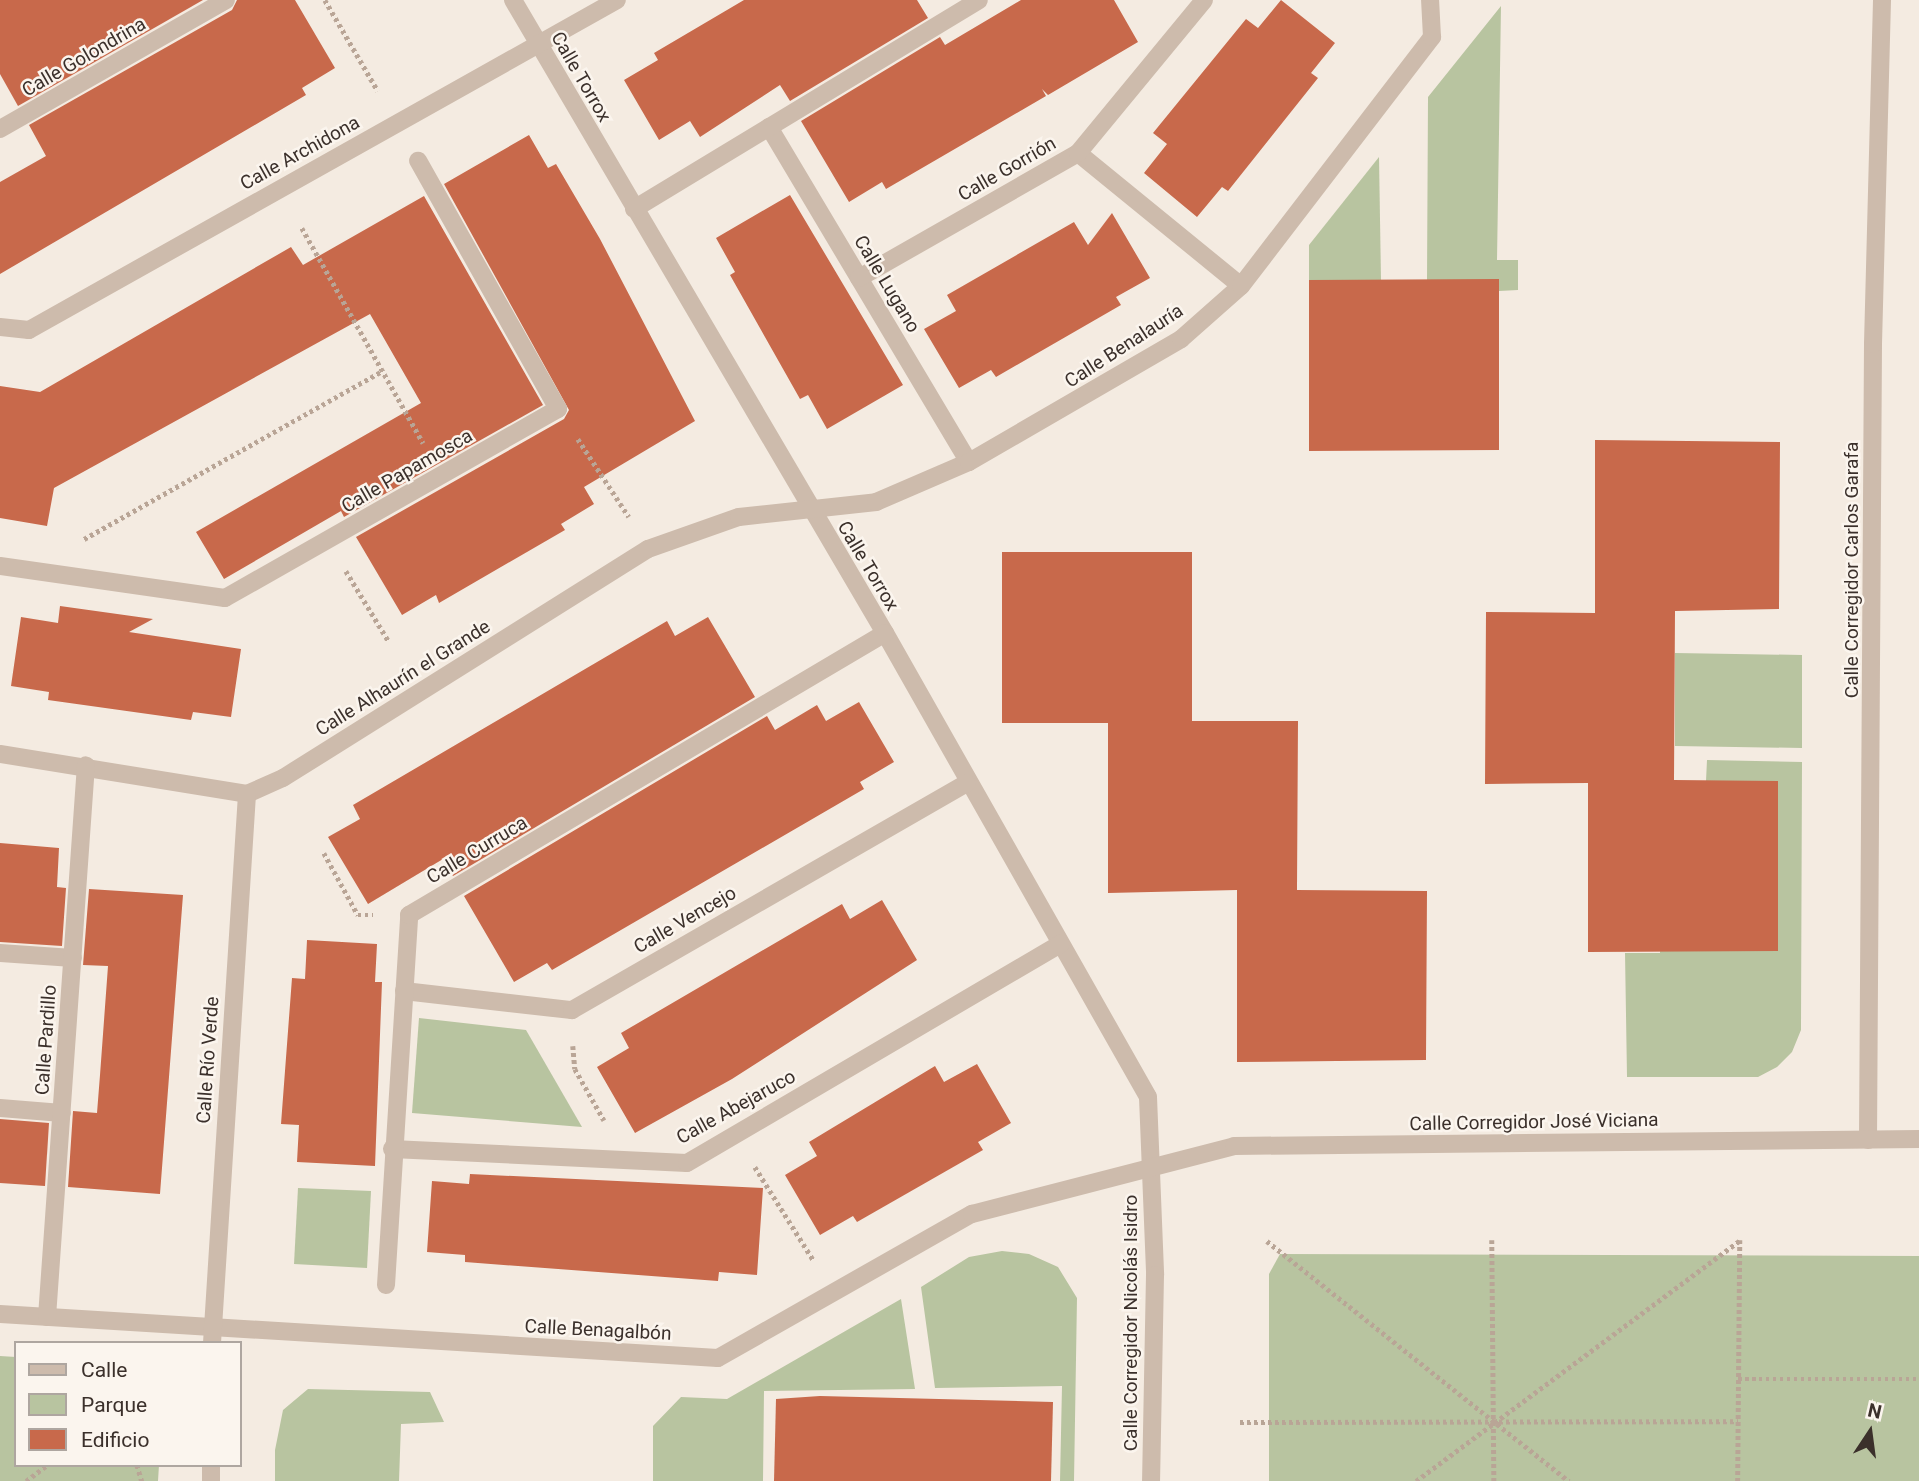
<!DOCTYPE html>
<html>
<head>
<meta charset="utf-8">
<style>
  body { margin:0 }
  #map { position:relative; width:1919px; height:1481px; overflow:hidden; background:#f4ebe1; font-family:Roboto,sans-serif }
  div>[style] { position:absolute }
  .green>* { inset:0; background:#b8c4a0 }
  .building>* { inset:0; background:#c8694b }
  .path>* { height:4.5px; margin-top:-2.25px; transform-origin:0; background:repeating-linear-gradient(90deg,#b9a596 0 3.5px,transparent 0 7px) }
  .street>* { height:18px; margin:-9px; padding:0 9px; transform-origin:9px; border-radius:9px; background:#cdbbac }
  span { translate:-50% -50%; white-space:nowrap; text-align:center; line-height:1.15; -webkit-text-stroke:5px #fbf5ee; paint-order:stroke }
  .street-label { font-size:19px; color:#3b302b }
  .legend { position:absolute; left:14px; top:1341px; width:228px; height:126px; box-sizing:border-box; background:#fbf5ee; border:2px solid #aea6a0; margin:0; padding:9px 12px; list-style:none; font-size:21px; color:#3b302b }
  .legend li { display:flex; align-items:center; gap:14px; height:35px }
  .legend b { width:35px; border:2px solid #aea6a0 }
  .north { position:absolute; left:1835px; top:1397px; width:70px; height:70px; -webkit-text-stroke:5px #fbf5ee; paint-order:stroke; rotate:13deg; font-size:19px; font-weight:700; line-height:28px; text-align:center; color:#3b302b }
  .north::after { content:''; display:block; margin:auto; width:24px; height:32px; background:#3b302b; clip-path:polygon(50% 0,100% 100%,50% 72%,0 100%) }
</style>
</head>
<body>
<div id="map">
  <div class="green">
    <div style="clip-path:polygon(1501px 6px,1497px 260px,1518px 260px,1518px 290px,1499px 291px,1499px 280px,1427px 280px,1428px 97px)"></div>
    <div style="clip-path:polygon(1379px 157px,1381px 281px,1309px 280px,1309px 245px)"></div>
    <div style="clip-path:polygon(1675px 653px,1802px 655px,1802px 748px,1675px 746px)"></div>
    <div style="clip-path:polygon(1707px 760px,1802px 762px,1801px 1030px,1792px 1052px,1777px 1067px,1758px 1077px,1627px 1077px,1625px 953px,1660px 953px,1660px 910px,1708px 951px,1777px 951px,1706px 781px)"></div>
    <div style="clip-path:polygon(419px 1018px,526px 1030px,582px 1127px,412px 1113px)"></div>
    <div style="clip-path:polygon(298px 1188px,371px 1191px,367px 1268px,294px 1264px)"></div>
    <div style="clip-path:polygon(1002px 1251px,1029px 1254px,1058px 1267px,1077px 1298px,1074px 1481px,1060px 1481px,1062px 1386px,935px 1388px,921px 1287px,969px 1257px)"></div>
    <div style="clip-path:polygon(1280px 1254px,1919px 1256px,1919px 1481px,1269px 1481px,1269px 1274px)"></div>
    <div style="clip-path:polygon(901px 1299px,915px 1389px,764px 1391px,763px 1481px,653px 1481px,653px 1426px,681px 1397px,727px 1399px)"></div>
    <div style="clip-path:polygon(0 1356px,16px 1357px,16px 1465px,159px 1465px,158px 1481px,0 1481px)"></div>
    <div style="clip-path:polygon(308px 1389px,430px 1392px,444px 1422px,401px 1424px,399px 1481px,275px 1481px,275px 1450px,283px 1410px)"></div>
  </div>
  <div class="building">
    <div style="clip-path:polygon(0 0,203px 0,18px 106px,0 74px)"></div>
    <div style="clip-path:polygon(237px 0,295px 0,335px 68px,302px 88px,306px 95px,0 274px,0 182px,46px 156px,29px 125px,232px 10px)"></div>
    <div style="clip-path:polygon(744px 0,917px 0,928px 18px,790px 101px,780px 85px,700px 137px,690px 121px,659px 140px,624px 80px,658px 60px,654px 53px)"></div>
    <div style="clip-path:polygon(1021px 0,1114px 0,1138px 42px,1048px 95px,1042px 89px,1046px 96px,886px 189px,882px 182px,849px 202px,801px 121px,940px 37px,945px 45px)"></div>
    <div style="clip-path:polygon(1281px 0,1335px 43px,1311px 73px,1318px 78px,1228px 191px,1222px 187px,1197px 217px,1144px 173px,1167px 144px,1153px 133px,1246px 19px,1258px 28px)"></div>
    <div style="clip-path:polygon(529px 135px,548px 168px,556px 164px,600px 239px,695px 421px,584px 487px,594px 504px,561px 524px,565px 530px,439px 603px,436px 595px,402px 615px,356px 537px,564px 419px,569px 410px,444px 184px)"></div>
    <div style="clip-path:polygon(790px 195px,903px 385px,827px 429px,808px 395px,800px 399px,730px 275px,735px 272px,716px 238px)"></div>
    <div style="clip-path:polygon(424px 196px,543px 405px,344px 517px,341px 511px,224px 579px,196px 532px,421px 403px,370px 314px,54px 488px,47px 526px,0 518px,0 386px,40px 392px,291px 247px,303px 265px)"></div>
    <div style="clip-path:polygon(1112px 213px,1150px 278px,1116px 297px,1121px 305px,996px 377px,991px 370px,959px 388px,924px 329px,956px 311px,947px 295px,1074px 222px,1088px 245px)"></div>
    <div style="clip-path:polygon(1499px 279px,1499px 450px,1309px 451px,1309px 280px)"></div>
    <div style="clip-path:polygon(1595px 440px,1780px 442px,1779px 609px,1675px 611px,1674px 780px,1778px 781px,1778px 951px,1588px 952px,1588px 783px,1485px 784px,1486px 612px,1595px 613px)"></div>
    <div style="clip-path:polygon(1002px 552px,1192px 552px,1192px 721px,1298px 721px,1297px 890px,1427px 891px,1426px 1060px,1237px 1062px,1237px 890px,1108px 893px,1108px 723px,1002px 723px)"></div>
    <div style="clip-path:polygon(60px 606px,153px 619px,129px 632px,241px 649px,231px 717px,193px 712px,191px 720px,48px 700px,49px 692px,11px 686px,21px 617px,58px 623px)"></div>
    <div style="clip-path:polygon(708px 617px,755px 697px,453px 876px,443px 859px,368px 904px,328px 837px,360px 819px,353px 805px,667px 621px,675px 636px)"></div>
    <div style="clip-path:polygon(859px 702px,894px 762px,860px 782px,864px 789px,552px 970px,547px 963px,514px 982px,464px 896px,767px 716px,775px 730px,817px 705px,826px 721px)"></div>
    <div style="clip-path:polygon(0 843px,59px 848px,57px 887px,66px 888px,62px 946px,0 942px)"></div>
    <div style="clip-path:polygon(89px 889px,183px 895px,160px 1194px,68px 1187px,73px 1111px,97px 1113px,100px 1075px,108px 966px,83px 965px)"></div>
    <div style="clip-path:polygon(882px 900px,917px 960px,732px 1079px,635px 1133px,597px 1067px,629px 1048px,621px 1033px,842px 904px,850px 919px)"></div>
    <div style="clip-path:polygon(307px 940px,377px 944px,375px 982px,382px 982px,375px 1166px,297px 1162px,299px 1125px,281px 1124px,292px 978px,305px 979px)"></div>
    <div style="clip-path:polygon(977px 1064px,1011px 1123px,978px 1142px,983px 1150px,857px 1222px,853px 1216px,820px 1235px,785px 1175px,817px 1156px,809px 1142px,935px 1066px,944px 1082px)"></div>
    <div style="clip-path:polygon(0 1119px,49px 1123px,45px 1186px,0 1183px)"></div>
    <div style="clip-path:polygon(470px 1174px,763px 1188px,757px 1275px,719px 1272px,718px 1281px,465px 1262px,465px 1255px,427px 1252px,432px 1181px,469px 1184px)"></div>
    <div style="clip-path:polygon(820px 1396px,1053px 1402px,1051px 1481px,774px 1481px,776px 1399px)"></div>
  </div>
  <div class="path">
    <div style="left:325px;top:0;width:105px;rotate:59.8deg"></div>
    <div style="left:302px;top:228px;width:247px;rotate:60.6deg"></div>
    <div style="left:578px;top:439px;width:93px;rotate:56.8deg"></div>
    <div style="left:84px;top:539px;width:342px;rotate:-29.4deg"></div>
    <div style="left:346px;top:571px;width:81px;rotate:58.7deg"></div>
    <div style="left:324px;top:853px;width:71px;rotate:61.3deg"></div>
    <div style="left:358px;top:915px;width:15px"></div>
    <div style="left:573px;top:1046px;width:23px;rotate:85deg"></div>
    <div style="left:575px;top:1069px;width:59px;rotate:60.4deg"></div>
    <div style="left:755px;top:1167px;width:111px;rotate:57.9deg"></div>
    <div style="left:1492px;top:1240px;width:241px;rotate:89.5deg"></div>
    <div style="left:1267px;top:1241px;width:386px;rotate:38.5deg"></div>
    <div style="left:1738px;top:1379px;width:181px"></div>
    <div style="left:1240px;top:1422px;width:498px;rotate:-0.1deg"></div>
    <div style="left:137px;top:1465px;width:17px;rotate:73deg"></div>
    <div style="left:26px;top:1481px;width:26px;rotate:-37deg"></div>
    <div style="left:1416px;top:1481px;width:404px;rotate:-36.6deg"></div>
    <div style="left:1740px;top:1240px;width:241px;rotate:90.5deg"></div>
  </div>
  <div class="street">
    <div style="left:513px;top:0;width:734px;rotate:59.56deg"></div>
    <div style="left:885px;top:633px;width:533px;rotate:60.45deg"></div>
    <div style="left:1148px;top:1097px;width:178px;rotate:87.7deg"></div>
    <div style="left:1155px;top:1275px;width:206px;rotate:91.1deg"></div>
    <div style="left:769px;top:127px;width:390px;rotate:59.2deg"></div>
    <div style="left:0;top:129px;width:260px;rotate:-29.7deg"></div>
    <div style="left:1078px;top:153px;width:210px;rotate:39.2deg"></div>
    <div style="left:634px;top:209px;width:403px;rotate:-31.2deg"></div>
    <div style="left:859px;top:278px;width:252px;rotate:-29.7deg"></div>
    <div style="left:1078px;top:153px;width:198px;rotate:-50.5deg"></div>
    <div style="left:0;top:327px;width:29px;rotate:6deg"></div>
    <div style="left:29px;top:330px;width:674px;rotate:-29.3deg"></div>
    <div style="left:0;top:566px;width:227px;rotate:8.1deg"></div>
    <div style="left:225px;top:598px;width:383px;rotate:-29.6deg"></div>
    <div style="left:558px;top:409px;width:285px;rotate:-119.4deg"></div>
    <div style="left:0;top:754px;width:250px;rotate:9.2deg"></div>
    <div style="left:247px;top:794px;width:39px;rotate:-24deg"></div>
    <div style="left:283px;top:778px;width:431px;rotate:-32.1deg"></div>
    <div style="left:648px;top:549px;width:96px;rotate:-19.4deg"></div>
    <div style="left:739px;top:517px;width:138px;rotate:-6.2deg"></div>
    <div style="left:876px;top:502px;width:101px;rotate:-23.3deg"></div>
    <div style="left:969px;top:462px;width:245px;rotate:-30.1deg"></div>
    <div style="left:1181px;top:339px;width:80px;rotate:-41.5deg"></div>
    <div style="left:1241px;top:286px;width:314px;rotate:-52.5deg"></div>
    <div style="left:1432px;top:37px;width:37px;rotate:-93deg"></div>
    <div style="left:0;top:953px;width:73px;rotate:3.9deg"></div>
    <div style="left:404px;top:991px;width:169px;rotate:6.5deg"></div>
    <div style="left:572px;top:1010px;width:455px;rotate:-29.9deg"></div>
    <div style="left:0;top:1108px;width:62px;rotate:4.6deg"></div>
    <div style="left:1868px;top:1140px;width:796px;rotate:-89.64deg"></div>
    <div style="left:1873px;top:344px;width:344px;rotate:-88.5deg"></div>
    <div style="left:392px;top:1149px;width:295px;rotate:2.7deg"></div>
    <div style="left:687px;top:1163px;width:433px;rotate:-30.4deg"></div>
    <div style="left:386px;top:1285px;width:371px;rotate:-86.4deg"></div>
    <div style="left:409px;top:915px;width:553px;rotate:-30.64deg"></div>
    <div style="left:0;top:1314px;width:719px;rotate:3.51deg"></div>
    <div style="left:718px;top:1358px;width:292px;rotate:-29.6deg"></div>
    <div style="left:972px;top:1214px;width:271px;rotate:-14.5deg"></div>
    <div style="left:1234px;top:1146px;width:685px;rotate:-0.59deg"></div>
    <div style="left:47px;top:1317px;width:553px;rotate:-85.96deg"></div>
    <div style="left:212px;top:1343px;width:550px;rotate:-86.35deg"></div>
    <div style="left:211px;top:1465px;width:16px;rotate:90deg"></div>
  </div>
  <div class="street-label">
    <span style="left:84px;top:57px;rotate:-30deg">Calle Golondrina</span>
    <span style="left:581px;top:77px;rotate:60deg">Calle Torrox</span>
    <span style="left:300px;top:153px;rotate:-29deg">Calle Archidona</span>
    <span style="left:1007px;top:169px;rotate:-30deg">Calle Gorrión</span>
    <span style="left:887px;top:284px;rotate:59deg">Calle Lugano</span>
    <span style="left:1124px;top:346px;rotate:-33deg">Calle Benalauría</span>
    <span style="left:407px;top:471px;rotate:-30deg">Calle Papamosca</span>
    <span style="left:868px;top:566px;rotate:59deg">Calle Torrox</span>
    <span style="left:1852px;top:570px;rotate:-90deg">Calle Corregidor Carlos Garafa</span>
    <span style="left:403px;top:678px;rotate:-32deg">Calle Alhaurín el Grande</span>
    <span style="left:477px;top:850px;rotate:-31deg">Calle Curruca</span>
    <span style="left:685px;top:920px;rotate:-30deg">Calle Vencejo</span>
    <span style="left:46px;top:1040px;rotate:-86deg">Calle Pardillo</span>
    <span style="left:208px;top:1060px;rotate:-86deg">Calle Río Verde</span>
    <span style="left:736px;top:1107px;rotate:-29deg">Calle Abejaruco</span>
    <span style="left:1534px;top:1122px;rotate:-1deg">Calle Corregidor José Viciana</span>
    <span style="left:1131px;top:1323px;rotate:-90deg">Calle Corregidor Nicolás Isidro</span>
    <span style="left:598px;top:1330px;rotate:3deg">Calle Benagalbón</span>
  </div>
  <ul class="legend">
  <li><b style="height:9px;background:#cdbbac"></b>Calle</li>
  <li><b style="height:19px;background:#b8c4a0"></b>Parque</li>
  <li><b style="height:19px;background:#c8694b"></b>Edificio</li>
  </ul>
  <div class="north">N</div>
</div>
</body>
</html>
